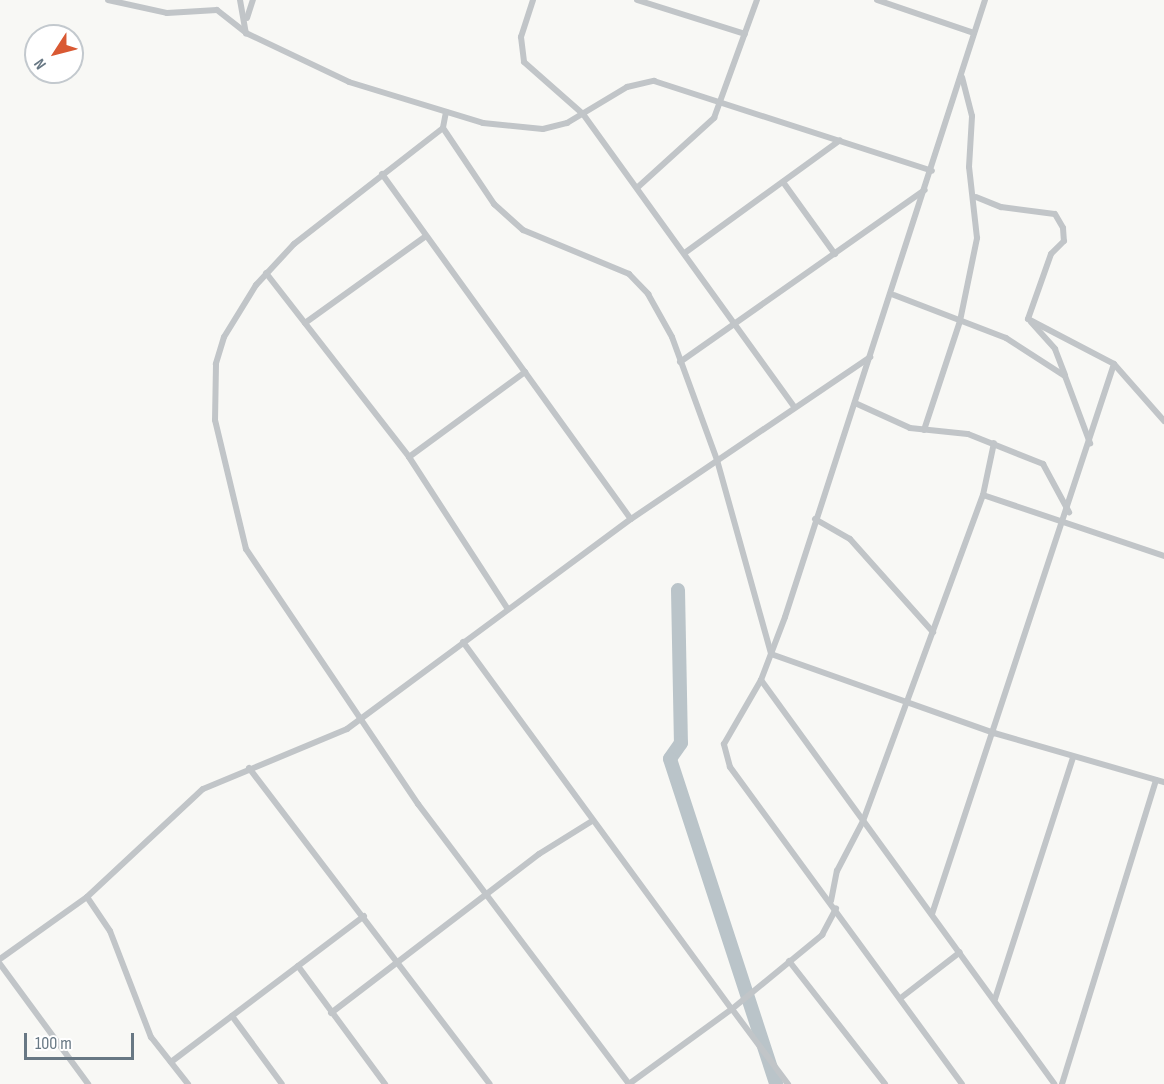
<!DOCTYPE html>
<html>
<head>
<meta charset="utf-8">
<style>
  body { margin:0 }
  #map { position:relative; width:1164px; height:1084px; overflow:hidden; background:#f8f8f5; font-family:"Sofia Sans Condensed",sans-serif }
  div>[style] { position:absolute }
  .river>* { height:14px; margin:-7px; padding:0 7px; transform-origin:7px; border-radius:7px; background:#bac4c9 }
  .street>* { height:6px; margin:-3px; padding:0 3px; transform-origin:3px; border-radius:3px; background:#c1c5c8 }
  span { translate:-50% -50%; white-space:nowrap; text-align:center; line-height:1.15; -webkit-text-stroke:6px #fff; paint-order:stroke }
  .north { position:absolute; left:24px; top:24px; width:60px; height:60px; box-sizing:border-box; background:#fff; border:2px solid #c3c9ce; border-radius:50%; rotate:234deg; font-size:16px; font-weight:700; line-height:24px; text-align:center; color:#687884 }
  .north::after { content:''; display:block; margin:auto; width:21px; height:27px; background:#d95933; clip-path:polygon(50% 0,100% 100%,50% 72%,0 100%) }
  .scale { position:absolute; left:24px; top:1033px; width:110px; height:27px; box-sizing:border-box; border:3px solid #687884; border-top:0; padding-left:8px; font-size:18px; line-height:21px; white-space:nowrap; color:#687884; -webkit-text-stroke:4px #fff; paint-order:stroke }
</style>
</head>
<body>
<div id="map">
  <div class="river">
    <div style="left:678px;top:590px;width:153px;rotate:88.9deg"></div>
    <div style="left:681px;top:743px;width:19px;rotate:125deg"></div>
    <div style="left:670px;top:759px;width:342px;rotate:71.9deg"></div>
  </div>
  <div class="street">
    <div style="left:108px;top:0;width:60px;rotate:12.4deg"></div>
    <div style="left:167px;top:13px;width:50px;rotate:-3.4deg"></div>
    <div style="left:217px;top:10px;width:37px;rotate:38deg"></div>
    <div style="left:246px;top:33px;width:114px;rotate:25.4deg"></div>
    <div style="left:349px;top:82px;width:140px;rotate:17deg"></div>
    <div style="left:483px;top:123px;width:60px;rotate:5.7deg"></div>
    <div style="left:543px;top:129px;width:25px;rotate:-14deg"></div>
    <div style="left:567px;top:123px;width:70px;rotate:-31deg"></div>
    <div style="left:627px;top:87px;width:28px;rotate:-13deg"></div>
    <div style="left:654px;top:81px;width:292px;rotate:17.9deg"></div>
    <div style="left:240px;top:0;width:34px;rotate:80deg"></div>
    <div style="left:533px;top:0;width:39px;rotate:108deg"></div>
    <div style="left:521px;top:37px;width:25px;rotate:83deg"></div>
    <div style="left:524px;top:62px;width:79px;rotate:41.4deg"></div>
    <div style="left:583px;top:114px;width:361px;rotate:54.2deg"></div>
    <div style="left:637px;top:0;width:113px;rotate:17.5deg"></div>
    <div style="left:877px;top:0;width:102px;rotate:18.8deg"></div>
    <div style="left:247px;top:18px;width:19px;rotate:-72deg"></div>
    <div style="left:446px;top:112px;width:16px;rotate:101deg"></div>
    <div style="left:443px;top:128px;width:189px;rotate:142.1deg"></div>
    <div style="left:294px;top:244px;width:56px;rotate:132.8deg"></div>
    <div style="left:256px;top:285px;width:61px;rotate:121.6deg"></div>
    <div style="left:224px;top:337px;width:28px;rotate:107deg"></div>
    <div style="left:216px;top:364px;width:56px;rotate:91deg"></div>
    <div style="left:215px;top:420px;width:133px;rotate:76.5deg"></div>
    <div style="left:246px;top:549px;width:308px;rotate:56deg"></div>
    <div style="left:418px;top:804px;width:351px;rotate:53deg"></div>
    <div style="left:629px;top:1084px;width:127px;rotate:-36.1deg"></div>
    <div style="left:732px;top:1009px;width:94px;rotate:53.3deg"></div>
    <div style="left:443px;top:128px;width:92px;rotate:56.1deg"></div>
    <div style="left:494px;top:204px;width:39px;rotate:42deg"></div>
    <div style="left:523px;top:230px;width:115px;rotate:22.5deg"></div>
    <div style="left:629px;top:274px;width:28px;rotate:46deg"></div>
    <div style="left:648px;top:294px;width:49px;rotate:60.8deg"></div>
    <div style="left:672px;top:337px;width:131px;rotate:69.9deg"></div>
    <div style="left:717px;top:460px;width:201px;rotate:74.4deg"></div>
    <div style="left:771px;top:654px;width:237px;rotate:19.5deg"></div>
    <div style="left:994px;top:733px;width:177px;rotate:16.1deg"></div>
    <div style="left:382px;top:174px;width:425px;rotate:54.2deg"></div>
    <div style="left:783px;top:182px;width:89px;rotate:54.2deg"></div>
    <div style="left:638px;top:187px;width:103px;rotate:-42.2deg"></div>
    <div style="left:714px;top:118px;width:126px;rotate:-70deg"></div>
    <div style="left:976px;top:197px;width:27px;rotate:22deg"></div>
    <div style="left:1001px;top:207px;width:54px;rotate:7.4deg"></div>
    <div style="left:1055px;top:214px;width:16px;rotate:60deg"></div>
    <div style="left:1063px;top:228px;width:13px;rotate:86deg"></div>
    <div style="left:1064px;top:241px;width:18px;rotate:135deg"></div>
    <div style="left:1051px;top:254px;width:69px;rotate:109.5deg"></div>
    <div style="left:686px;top:252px;width:190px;rotate:-36deg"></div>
    <div style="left:266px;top:273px;width:233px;rotate:52.1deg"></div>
    <div style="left:409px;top:457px;width:180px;rotate:57deg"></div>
    <div style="left:894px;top:295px;width:120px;rotate:21deg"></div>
    <div style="left:1006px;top:338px;width:70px;rotate:32.8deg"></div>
    <div style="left:1065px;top:376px;width:72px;rotate:69.5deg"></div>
    <div style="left:1028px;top:319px;width:97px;rotate:27.6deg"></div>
    <div style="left:1114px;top:364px;width:76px;rotate:48.7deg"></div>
    <div style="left:1031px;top:322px;width:36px;rotate:48deg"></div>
    <div style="left:1055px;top:349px;width:28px;rotate:69deg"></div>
    <div style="left:305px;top:323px;width:149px;rotate:-35.7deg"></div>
    <div style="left:680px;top:362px;width:299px;rotate:-35.1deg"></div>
    <div style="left:855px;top:403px;width:60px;rotate:24.4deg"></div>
    <div style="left:910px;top:428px;width:58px;rotate:5.9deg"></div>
    <div style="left:968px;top:434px;width:81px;rotate:21.8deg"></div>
    <div style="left:1043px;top:464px;width:55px;rotate:61.6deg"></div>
    <div style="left:924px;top:430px;width:115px;rotate:-71.7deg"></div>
    <div style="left:960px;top:321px;width:85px;rotate:-78.4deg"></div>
    <div style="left:977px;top:238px;width:71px;rotate:-96.4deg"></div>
    <div style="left:969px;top:167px;width:51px;rotate:-86.6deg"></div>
    <div style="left:972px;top:116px;width:40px;rotate:-104.4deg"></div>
    <div style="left:409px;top:457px;width:144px;rotate:-36.2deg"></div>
    <div style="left:983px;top:495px;width:191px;rotate:18.6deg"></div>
    <div style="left:815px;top:519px;width:40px;rotate:29.7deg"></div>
    <div style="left:850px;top:539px;width:125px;rotate:48.3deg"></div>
    <div style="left:463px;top:642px;width:455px;rotate:53.8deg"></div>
    <div style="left:732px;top:1009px;width:117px;rotate:-39.4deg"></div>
    <div style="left:822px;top:935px;width:30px;rotate:-62deg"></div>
    <div style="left:761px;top:680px;width:499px;rotate:54deg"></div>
    <div style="left:249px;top:768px;width:397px;rotate:52.7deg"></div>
    <div style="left:87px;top:897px;width:41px;rotate:55.9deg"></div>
    <div style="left:110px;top:931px;width:114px;rotate:68.9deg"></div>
    <div style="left:151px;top:1037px;width:60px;rotate:51.8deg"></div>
    <div style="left:831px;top:901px;width:31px;rotate:-79deg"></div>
    <div style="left:837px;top:871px;width:56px;rotate:-62.5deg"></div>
    <div style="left:863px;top:821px;width:347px;rotate:-69.8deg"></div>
    <div style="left:983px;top:495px;width:53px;rotate:-78.1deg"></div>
    <div style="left:932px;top:914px;width:579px;rotate:-71.69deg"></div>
    <div style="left:0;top:959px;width:107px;rotate:-35.5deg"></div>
    <div style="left:87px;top:897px;width:158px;rotate:-43deg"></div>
    <div style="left:203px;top:789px;width:156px;rotate:-22.6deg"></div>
    <div style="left:347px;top:729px;width:353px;rotate:-36.5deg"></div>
    <div style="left:631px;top:519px;width:289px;rotate:-34.1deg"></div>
    <div style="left:789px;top:961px;width:156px;rotate:52deg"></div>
    <div style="left:0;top:964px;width:149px;rotate:53.7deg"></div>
    <div style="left:298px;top:966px;width:147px;rotate:53.6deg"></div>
    <div style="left:902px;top:997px;width:73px;rotate:-37.8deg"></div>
    <div style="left:995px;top:999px;width:253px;rotate:-72.1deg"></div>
    <div style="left:331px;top:1013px;width:262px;rotate:-37.4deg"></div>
    <div style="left:539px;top:854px;width:62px;rotate:-31.9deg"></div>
    <div style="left:232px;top:1016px;width:84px;rotate:53.7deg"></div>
    <div style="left:171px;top:1062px;width:242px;rotate:-37.1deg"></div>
    <div style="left:962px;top:1084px;width:393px;rotate:-126.2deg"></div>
    <div style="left:730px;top:767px;width:24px;rotate:-105deg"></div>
    <div style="left:724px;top:744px;width:74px;rotate:-60deg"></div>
    <div style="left:761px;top:680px;width:67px;rotate:-69.1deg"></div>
    <div style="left:785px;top:617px;width:649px;rotate:-72.04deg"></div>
    <div style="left:1062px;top:1084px;width:318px;rotate:-72.8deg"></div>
  </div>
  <div class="north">N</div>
  <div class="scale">100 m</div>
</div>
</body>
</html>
